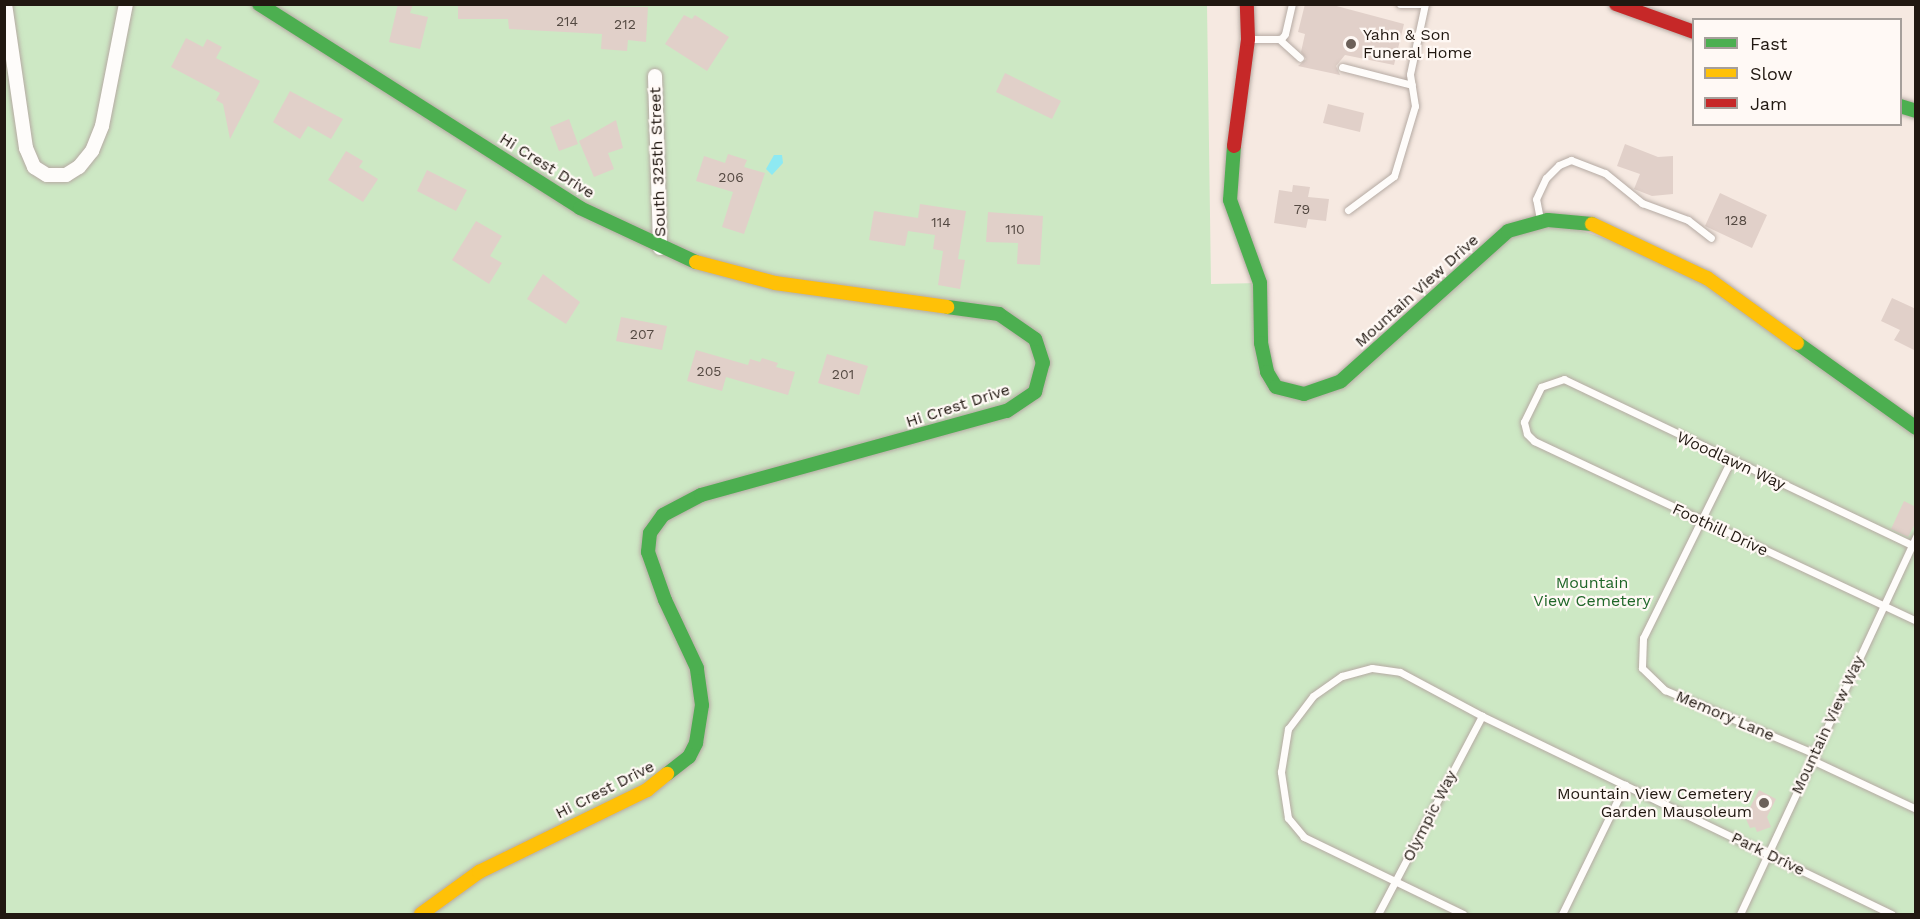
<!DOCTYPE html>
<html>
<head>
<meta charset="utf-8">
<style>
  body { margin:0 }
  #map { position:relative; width:1920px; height:919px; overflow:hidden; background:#f6e9e1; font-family:"Work Sans",sans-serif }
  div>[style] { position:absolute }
  .green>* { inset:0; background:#cde8c4 }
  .water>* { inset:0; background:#8ee9f2 }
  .building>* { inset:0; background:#e1d0c9 }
  .roads { filter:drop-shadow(0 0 2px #b5aaa3) drop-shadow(0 0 2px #b5aaa3) }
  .lane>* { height:7px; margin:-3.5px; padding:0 3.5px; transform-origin:3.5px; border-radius:3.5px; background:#fefcfa }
  .street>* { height:14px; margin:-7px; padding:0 7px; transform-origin:7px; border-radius:7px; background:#fefcfa }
  .fast>* { height:14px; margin:-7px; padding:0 7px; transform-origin:7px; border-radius:7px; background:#4caf50 }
  .slow>* { height:14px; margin:-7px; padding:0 7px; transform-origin:7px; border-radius:7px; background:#ffc107 }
  .jam>* { height:14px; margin:-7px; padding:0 7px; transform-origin:7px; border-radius:7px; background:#c62828 }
  .dots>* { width:16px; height:16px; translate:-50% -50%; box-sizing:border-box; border:3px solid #fff9f5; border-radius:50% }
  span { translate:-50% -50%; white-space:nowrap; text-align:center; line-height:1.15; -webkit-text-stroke:4.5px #fff9f5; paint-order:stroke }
  .number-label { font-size:14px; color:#544942 }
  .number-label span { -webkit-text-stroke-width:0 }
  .poi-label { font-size:16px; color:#211811 }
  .left { translate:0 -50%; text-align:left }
  .right { translate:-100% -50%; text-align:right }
  .street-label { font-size:16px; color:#211811 }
  .park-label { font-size:16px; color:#206729 }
  .frame { position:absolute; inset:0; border:6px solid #211811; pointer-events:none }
  .legend { position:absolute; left:1692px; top:18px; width:210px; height:108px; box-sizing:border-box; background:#fff9f5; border:2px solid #a69f9a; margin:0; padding:8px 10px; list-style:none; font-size:18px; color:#211811 }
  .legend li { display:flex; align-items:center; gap:12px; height:30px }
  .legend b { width:30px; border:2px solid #a69f9a }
</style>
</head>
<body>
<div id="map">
  <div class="green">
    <div style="clip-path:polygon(5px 5px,1207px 5px,1211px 284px,1260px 283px,1276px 387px,1320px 391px,1508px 231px,1548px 220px,1672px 260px,1915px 428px,1915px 914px,5px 914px)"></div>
  </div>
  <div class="water">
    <div style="clip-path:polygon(774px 155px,782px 155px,783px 163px,772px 175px,766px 169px)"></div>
  </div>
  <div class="building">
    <div style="clip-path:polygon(398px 4px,413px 4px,410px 13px,428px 17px,420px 49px,389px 42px)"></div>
    <div style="clip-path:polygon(458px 4px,648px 7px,646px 42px,628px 40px,627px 51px,601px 49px,602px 34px,509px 29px,508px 19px,458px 19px)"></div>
    <div style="clip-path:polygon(1305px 4px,1329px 4px,1404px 24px,1394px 65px,1345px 55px,1336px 66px,1340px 75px,1298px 66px,1306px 59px,1301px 52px,1305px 34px,1298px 32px)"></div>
    <div style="clip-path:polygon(684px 15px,692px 19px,695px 15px,729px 37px,707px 71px,665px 44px)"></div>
    <div style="clip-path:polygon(186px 38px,203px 47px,207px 39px,222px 47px,216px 58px,260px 81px,230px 139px,223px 104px,216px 100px,220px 93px,171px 67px)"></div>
    <div style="clip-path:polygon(1005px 73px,1061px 101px,1052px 119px,996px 92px)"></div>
    <div style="clip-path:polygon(290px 91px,343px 119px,331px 139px,308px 126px,300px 139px,273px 122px)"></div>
    <div style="clip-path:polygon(1328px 104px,1364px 113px,1360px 132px,1323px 123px)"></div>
    <div style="clip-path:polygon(569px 119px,578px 144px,559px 151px,550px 127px)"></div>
    <div style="clip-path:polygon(616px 120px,623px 148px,608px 153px,614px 169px,594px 177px,579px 141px)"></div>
    <div style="clip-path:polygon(1625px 144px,1658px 157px,1673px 156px,1673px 194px,1652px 196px,1634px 189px,1640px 174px,1617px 166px)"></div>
    <div style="clip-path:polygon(346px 151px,363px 161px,359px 167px,378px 179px,363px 202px,328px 180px)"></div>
    <div style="clip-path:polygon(728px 154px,747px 160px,744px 167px,765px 173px,744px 234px,722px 227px,733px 192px,696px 181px,704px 156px,725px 163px)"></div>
    <div style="clip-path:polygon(427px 170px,467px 190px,456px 211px,417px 191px)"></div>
    <div style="clip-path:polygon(1293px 185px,1310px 187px,1308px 197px,1329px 199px,1326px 221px,1308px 219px,1306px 228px,1274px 223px,1279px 190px,1292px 192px)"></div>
    <div style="clip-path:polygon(1720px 193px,1767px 215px,1752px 248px,1705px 226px)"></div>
    <div style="clip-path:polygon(920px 204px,966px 211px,958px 259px,965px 260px,960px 289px,938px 285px,943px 251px,933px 249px,935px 235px,908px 231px,905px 246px,869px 240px,874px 211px,918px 218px)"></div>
    <div style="clip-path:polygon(988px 212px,1043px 216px,1040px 265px,1017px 264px,1018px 243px,986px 242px)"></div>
    <div style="clip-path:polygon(476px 221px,502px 236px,490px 256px,502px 263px,489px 284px,452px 260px)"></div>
    <div style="clip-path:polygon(543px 274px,580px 302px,566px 324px,527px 299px)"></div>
    <div style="clip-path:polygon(1892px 298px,1916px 309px,1916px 351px,1894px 340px,1900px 330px,1881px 321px)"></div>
    <div style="clip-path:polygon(621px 317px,667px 326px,662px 350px,616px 341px)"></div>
    <div style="clip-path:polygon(696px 350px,748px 365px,750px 359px,760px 362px,762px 358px,778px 363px,776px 367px,795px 372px,788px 395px,726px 377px,722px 391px,687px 381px)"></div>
    <div style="clip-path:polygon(827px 354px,868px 366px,859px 395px,818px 383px)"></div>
    <div style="clip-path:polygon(1904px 501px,1916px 507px,1916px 522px,1908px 537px,1891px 529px)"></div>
    <div style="clip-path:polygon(1759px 790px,1776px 799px,1767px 817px,1771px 827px,1757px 832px,1755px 827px,1750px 828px,1745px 817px)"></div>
  </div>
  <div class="roads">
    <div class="lane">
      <div style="left:1400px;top:4px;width:20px"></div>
      <div style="left:1249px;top:39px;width:32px"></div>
      <div style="left:1281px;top:39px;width:6px;rotate:-51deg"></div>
      <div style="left:1285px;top:34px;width:31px;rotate:-77deg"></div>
      <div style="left:1279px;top:39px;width:28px;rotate:42deg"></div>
      <div style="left:1342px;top:67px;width:72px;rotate:14.4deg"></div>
      <div style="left:1348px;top:210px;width:57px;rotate:-36.5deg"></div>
      <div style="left:1394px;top:176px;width:73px;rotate:-73.3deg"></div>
      <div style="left:1415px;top:106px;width:32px;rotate:-99deg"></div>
      <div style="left:1410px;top:74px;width:72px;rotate:-77.9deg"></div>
      <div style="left:1540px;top:219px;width:20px;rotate:-101deg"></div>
      <div style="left:1536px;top:199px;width:23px;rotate:-65deg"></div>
      <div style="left:1546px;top:178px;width:18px;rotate:-45deg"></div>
      <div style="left:1559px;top:165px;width:13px;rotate:-23deg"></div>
      <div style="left:1571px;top:160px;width:36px;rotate:21deg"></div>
      <div style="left:1605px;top:173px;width:48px;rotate:39deg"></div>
      <div style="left:1642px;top:203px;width:49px;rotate:20.3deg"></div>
      <div style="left:1688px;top:220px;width:29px;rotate:38deg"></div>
      <div style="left:1730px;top:462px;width:196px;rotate:116.3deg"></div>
      <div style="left:1643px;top:638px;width:30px;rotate:92deg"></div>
      <div style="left:1642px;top:668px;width:32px;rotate:44deg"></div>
      <div style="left:1665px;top:690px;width:163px;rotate:23.1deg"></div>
      <div style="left:1916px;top:547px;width:390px;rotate:-154.5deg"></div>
      <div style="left:1564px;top:379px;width:24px;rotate:161deg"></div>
      <div style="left:1541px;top:387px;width:39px;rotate:116deg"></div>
      <div style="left:1524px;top:422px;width:12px;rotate:76deg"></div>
      <div style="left:1527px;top:434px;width:10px;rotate:45deg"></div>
      <div style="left:1534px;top:441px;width:422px;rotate:25.2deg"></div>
      <div style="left:1812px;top:760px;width:115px;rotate:25.2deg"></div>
      <div style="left:1378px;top:914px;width:224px;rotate:-62.3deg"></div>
      <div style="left:1463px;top:914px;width:177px;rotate:-154.2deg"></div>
      <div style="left:1304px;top:837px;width:25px;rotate:-130deg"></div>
      <div style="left:1288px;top:818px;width:47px;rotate:-98.7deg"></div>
      <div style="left:1281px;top:772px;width:44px;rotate:-80.8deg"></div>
      <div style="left:1288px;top:729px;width:41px;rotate:-52.9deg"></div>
      <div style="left:1313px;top:696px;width:35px;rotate:-35deg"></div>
      <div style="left:1342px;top:676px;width:31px;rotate:-15deg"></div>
      <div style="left:1372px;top:668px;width:28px;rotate:8deg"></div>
      <div style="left:1400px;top:672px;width:93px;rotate:28.2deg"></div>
      <div style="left:1482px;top:716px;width:455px;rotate:25.8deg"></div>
      <div style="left:1562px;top:914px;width:144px;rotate:-64deg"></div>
      <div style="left:1740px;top:914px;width:417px;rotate:-65deg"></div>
    </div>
    <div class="street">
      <div style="left:5px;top:4px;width:146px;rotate:81.7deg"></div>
      <div style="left:26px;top:148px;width:21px;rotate:67deg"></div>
      <div style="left:34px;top:167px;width:15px;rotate:32deg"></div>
      <div style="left:47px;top:175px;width:19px"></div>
      <div style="left:66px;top:175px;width:15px;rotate:-32deg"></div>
      <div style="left:79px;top:167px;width:21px;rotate:-51deg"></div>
      <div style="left:92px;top:151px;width:27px;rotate:-68deg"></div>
      <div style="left:102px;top:126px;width:124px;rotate:-78.9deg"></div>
      <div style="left:655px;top:76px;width:172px;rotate:88.3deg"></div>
    </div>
    <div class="fast">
      <div style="left:259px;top:4px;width:380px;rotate:32.4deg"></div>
      <div style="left:580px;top:208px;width:128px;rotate:25deg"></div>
      <div style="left:1900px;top:106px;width:17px;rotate:17deg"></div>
      <div style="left:1234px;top:146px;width:54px;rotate:94.2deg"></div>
      <div style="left:1230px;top:200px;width:88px;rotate:70.1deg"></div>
      <div style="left:1260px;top:283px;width:60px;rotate:89deg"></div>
      <div style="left:1261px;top:343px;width:30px;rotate:78deg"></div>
      <div style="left:1267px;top:372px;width:17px;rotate:59deg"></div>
      <div style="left:1276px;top:387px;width:29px;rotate:14deg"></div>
      <div style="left:1304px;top:394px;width:39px;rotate:-19deg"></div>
      <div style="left:1341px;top:381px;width:224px;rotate:-41.9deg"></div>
      <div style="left:1508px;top:231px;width:41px;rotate:-15.4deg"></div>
      <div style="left:1548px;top:220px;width:44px;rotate:5.2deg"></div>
      <div style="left:1797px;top:343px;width:146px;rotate:35.5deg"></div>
      <div style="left:667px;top:774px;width:28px;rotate:-38deg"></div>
      <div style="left:689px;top:757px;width:16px;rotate:-63deg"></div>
      <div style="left:696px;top:743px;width:38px;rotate:-81deg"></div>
      <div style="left:702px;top:705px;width:37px;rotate:-98deg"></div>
      <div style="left:697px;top:668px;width:75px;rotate:-115.2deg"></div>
      <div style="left:665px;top:600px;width:51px;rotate:-109.5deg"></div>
      <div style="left:648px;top:552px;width:19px;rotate:-84deg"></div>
      <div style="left:650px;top:533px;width:22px;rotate:-54deg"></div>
      <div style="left:663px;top:515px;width:43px;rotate:-27.8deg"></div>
      <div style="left:701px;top:495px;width:317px;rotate:-15.4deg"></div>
      <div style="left:1007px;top:411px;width:34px;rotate:-34deg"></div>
      <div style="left:1035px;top:392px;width:30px;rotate:-75deg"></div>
      <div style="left:1043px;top:363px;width:25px;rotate:-108deg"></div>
      <div style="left:1035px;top:339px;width:44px;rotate:-145.2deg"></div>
      <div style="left:999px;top:314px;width:52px;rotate:-172.3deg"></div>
    </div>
    <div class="slow">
      <div style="left:1592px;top:224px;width:127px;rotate:25.2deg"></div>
      <div style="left:1707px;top:278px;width:111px;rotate:35.8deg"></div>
      <div style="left:696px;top:262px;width:82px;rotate:14.9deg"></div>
      <div style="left:775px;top:283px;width:174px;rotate:7.9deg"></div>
      <div style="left:421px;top:914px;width:72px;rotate:-35.9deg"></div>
      <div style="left:479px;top:872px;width:187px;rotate:-26deg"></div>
      <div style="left:647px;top:790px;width:26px;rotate:-39deg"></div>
    </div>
    <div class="jam">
      <div style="left:1616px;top:4px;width:83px;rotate:19.7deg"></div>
      <div style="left:1234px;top:146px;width:108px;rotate:-82.5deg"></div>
      <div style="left:1248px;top:39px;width:35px;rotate:-92deg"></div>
    </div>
  </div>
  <div class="dots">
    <div style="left:1351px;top:44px;background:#6c615a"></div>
    <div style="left:1764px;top:803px;background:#6c615a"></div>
  </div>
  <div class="number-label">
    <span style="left:567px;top:21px">214</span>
    <span style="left:625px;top:24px">212</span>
    <span style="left:731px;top:177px">206</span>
    <span style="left:1302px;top:209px">79</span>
    <span style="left:1736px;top:220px">128</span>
    <span style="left:941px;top:222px">114</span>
    <span style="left:1015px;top:229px">110</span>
    <span style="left:642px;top:334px">207</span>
    <span style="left:709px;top:371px">205</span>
    <span style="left:843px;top:374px">201</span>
  </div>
  <div class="poi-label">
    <span class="left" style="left:1363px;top:44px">Yahn &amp; Son<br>Funeral Home</span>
    <span class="right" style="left:1752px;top:803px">Mountain View Cemetery<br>Garden Mausoleum</span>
  </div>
  <div class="street-label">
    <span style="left:658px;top:162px;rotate:-92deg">South 325th Street</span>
    <span style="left:547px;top:166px;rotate:32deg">Hi Crest Drive</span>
    <span style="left:1417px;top:291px;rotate:-42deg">Mountain View Drive</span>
    <span style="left:958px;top:406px;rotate:-18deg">Hi Crest Drive</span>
    <span style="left:1731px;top:461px;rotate:25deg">Woodlawn Way</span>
    <span style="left:1720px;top:530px;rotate:25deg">Foothill Drive</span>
    <span style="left:1725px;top:716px;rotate:23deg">Memory Lane</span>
    <span style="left:1828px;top:725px;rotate:-65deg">Mountain View Way</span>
    <span style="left:605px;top:790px;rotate:-27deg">Hi Crest Drive</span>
    <span style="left:1430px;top:816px;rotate:-63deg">Olympic Way</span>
    <span style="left:1768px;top:854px;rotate:26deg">Park Drive</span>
  </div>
  <div class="park-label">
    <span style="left:1592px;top:592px">Mountain<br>View Cemetery</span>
  </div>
  <div class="frame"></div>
  <ul class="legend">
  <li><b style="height:8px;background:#4caf50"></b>Fast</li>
  <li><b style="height:8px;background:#ffc107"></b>Slow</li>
  <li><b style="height:8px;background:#c62828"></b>Jam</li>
  </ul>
</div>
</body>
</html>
